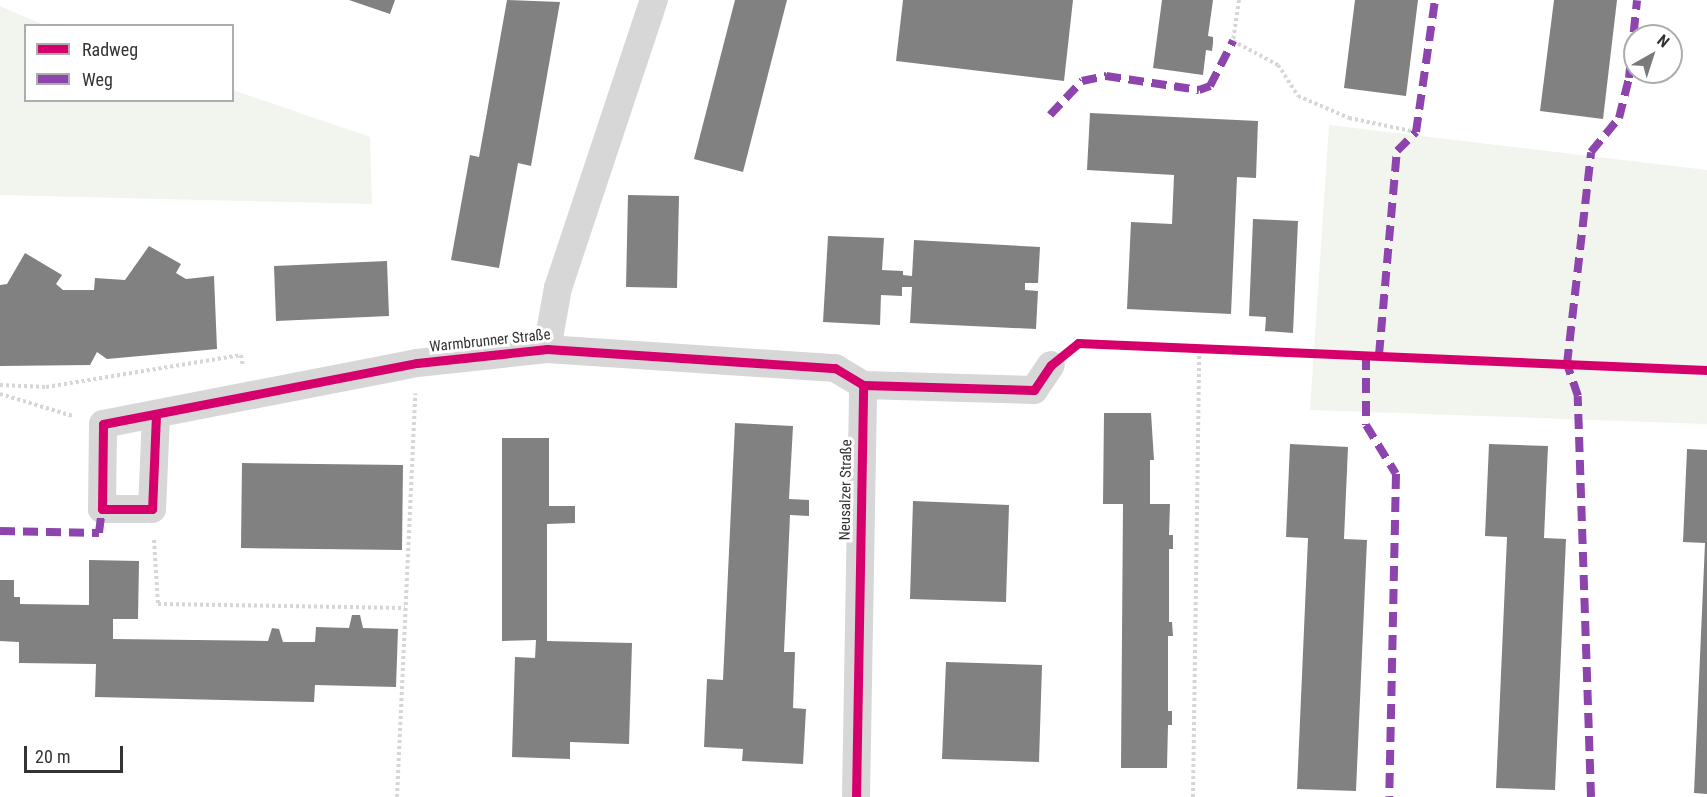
<!DOCTYPE html>
<html>
<head>
<meta charset="utf-8">
<style>
  body { margin:0 }
  #map { position:relative; width:1707px; height:797px; overflow:hidden; background:#fff; font-family:"Roboto Condensed",sans-serif }
  div>[style] { position:absolute }
  .green>* { inset:0; background:#f1f5ed }
  .building>* { inset:0; background:#818181 }
  .path>* { height:4px; margin-top:-2px; transform-origin:0; background:repeating-linear-gradient(90deg,#d6d6d6 0 3px,transparent 0 6px) }
  .minor>* { height:28px; margin:-14px; padding:0 14px; transform-origin:14px; border-radius:14px; background:#d7d7d7 }
  .quiet>* { height:8px; margin-top:-4px; transform-origin:0; background:repeating-linear-gradient(90deg,#8e44ad 0 15px,transparent 0 23px) }
  .cycleway>* { height:9px; margin:-4.5px; padding:0 4.5px; transform-origin:4.5px; border-radius:4.5px; background:#d6006c }
  span { translate:-50% -50%; white-space:nowrap; text-align:center; line-height:1.15; -webkit-text-stroke:6px #fff; paint-order:stroke }
  .street-label { font-size:15px; color:#333 }
  .legend { position:absolute; left:24px; top:24px; width:210px; height:78px; box-sizing:border-box; background:#fff; border:2px solid #adadad; margin:0; padding:8px 10px; list-style:none; font-size:18px; color:#333 }
  .legend li { display:flex; align-items:center; gap:12px; height:30px }
  .legend b { width:30px; border:2px solid #adadad }
  .north { position:absolute; left:1623px; top:24px; width:60px; height:60px; box-sizing:border-box; background:#fff; border:2px solid #adadad; border-radius:50%; rotate:39deg; font-size:16px; font-weight:700; line-height:24px; text-align:center; color:#333 }
  .north::after { content:''; display:block; margin:auto; width:21px; height:27px; background:#7a7a7a; clip-path:polygon(50% 0,100% 100%,50% 72%,0 100%) }
  .scale { position:absolute; left:24px; top:746px; width:99px; height:27px; box-sizing:border-box; border:3px solid #333; border-top:0; padding-left:8px; font-size:18px; line-height:21px; white-space:nowrap; color:#333; -webkit-text-stroke:4px #fff; paint-order:stroke }
</style>
</head>
<body>
<div id="map">
  <div class="green">
    <div style="clip-path:polygon(0 6px,44px 25px,26px 26px,26px 100px,232px 100px,233px 90px,370px 137px,372px 204px,0 195px)"></div>
    <div style="clip-path:polygon(1329px 125px,1707px 170px,1707px 424px,1310px 410px)"></div>
  </div>
  <div class="building">
    <div style="clip-path:polygon(349px 0,395px 0,390px 14px)"></div>
    <div style="clip-path:polygon(507px 0,560px 2px,531px 166px,518px 163px,499px 268px,451px 260px,470px 155px,479px 157px)"></div>
    <div style="clip-path:polygon(735px 0,787px 0,743px 172px,694px 159px)"></div>
    <div style="clip-path:polygon(903px 0,1073px 0,1064px 81px,896px 61px)"></div>
    <div style="clip-path:polygon(1162px 0,1213px 0,1208px 36px,1213px 37px,1213px 43px,1212px 51px,1206px 50px,1203px 75px,1153px 68px)"></div>
    <div style="clip-path:polygon(1355px 0,1418px 0,1406px 96px,1344px 88px)"></div>
    <div style="clip-path:polygon(1554px 0,1617px 0,1603px 119px,1540px 111px)"></div>
    <div style="clip-path:polygon(1090px 113px,1258px 121px,1256px 178px,1237px 177px,1231px 314px,1127px 309px,1131px 222px,1172px 224px,1174px 175px,1087px 170px)"></div>
    <div style="clip-path:polygon(628px 195px,679px 196px,677px 288px,626px 287px)"></div>
    <div style="clip-path:polygon(1253px 219px,1298px 221px,1293px 333px,1265px 331px,1266px 317px,1249px 316px)"></div>
    <div style="clip-path:polygon(828px 236px,884px 238px,882px 270px,903px 271px,903px 275px,912px 276px,914px 240px,1040px 247px,1038px 283px,1025px 283px,1025px 290px,1038px 291px,1036px 329px,910px 323px,912px 287px,902px 287px,902px 296px,881px 295px,880px 325px,823px 322px)"></div>
    <div style="clip-path:polygon(149px 246px,181px 264px,176px 273px,186px 279px,214px 276px,217px 349px,107px 359px,97px 352px,90px 365px,0 366px,0 285px,7px 284px,25px 253px,62px 275px,56px 284px,63px 290px,94px 290px,95px 278px,125px 280px)"></div>
    <div style="clip-path:polygon(387px 261px,389px 316px,276px 321px,274px 266px)"></div>
    <div style="clip-path:polygon(1104px 413px,1151px 413px,1154px 460px,1150px 460px,1150px 504px,1170px 504px,1169px 535px,1173px 535px,1173px 549px,1169px 549px,1169px 622px,1172px 622px,1173px 636px,1168px 636px,1168px 711px,1172px 711px,1172px 725px,1168px 725px,1167px 768px,1121px 768px,1123px 504px,1103px 504px)"></div>
    <div style="clip-path:polygon(735px 423px,793px 426px,789px 499px,809px 500px,809px 516px,790px 515px,784px 652px,795px 652px,793px 708px,806px 709px,803px 764px,742px 761px,743px 749px,704px 747px,707px 679px,723px 680px)"></div>
    <div style="clip-path:polygon(502px 438px,549px 438px,549px 506px,575px 506px,575px 523px,547px 524px,547px 641px,632px 643px,629px 744px,570px 742px,570px 759px,512px 757px,515px 657px,535px 658px,536px 640px,502px 641px)"></div>
    <div style="clip-path:polygon(1290px 444px,1348px 447px,1344px 539px,1367px 540px,1356px 791px,1297px 789px,1308px 538px,1286px 537px)"></div>
    <div style="clip-path:polygon(1489px 444px,1548px 446px,1544px 538px,1566px 539px,1555px 790px,1496px 788px,1507px 537px,1485px 536px)"></div>
    <div style="clip-path:polygon(1687px 449px,1707px 450px,1707px 794px,1694px 793px,1705px 543px,1683px 542px)"></div>
    <div style="clip-path:polygon(242px 463px,403px 465px,402px 550px,241px 548px)"></div>
    <div style="clip-path:polygon(913px 501px,1009px 505px,1006px 602px,910px 599px)"></div>
    <div style="clip-path:polygon(89px 560px,139px 561px,138px 619px,113px 619px,113px 639px,268px 641px,272px 628px,279px 629px,283px 642px,315px 642px,316px 627px,349px 628px,352px 615px,360px 615px,363px 628px,398px 629px,396px 687px,315px 685px,314px 702px,95px 697px,96px 664px,19px 663px,19px 642px,0 641px,0 580px,14px 580px,14px 597px,20px 597px,20px 604px,89px 605px)"></div>
    <div style="clip-path:polygon(946px 662px,1042px 665px,1039px 762px,942px 759px)"></div>
  </div>
  <div class="path">
    <div style="left:1239px;top:0;width:41px;rotate:98.3deg"></div>
    <div style="left:1233px;top:41px;width:51px;rotate:28.1deg"></div>
    <div style="left:1278px;top:65px;width:37px;rotate:57deg"></div>
    <div style="left:1298px;top:96px;width:56px;rotate:23.3deg"></div>
    <div style="left:1349px;top:118px;width:68px;rotate:11.8deg"></div>
    <div style="left:0;top:385px;width:46px;rotate:2.5deg"></div>
    <div style="left:46px;top:387px;width:198px;rotate:-9.3deg"></div>
    <div style="left:241px;top:355px;width:12px;rotate:81deg"></div>
    <div style="left:0;top:394px;width:76px;rotate:16.8deg"></div>
    <div style="left:154px;top:540px;width:64px;rotate:86.4deg"></div>
    <div style="left:158px;top:604px;width:247px;rotate:0.9deg"></div>
    <div style="left:397px;top:797px;width:404px;rotate:-87.4deg"></div>
    <div style="left:1193px;top:797px;width:449px;rotate:-89.2deg"></div>
  </div>
  <div class="minor">
    <div style="left:547px;top:349px;width:62px;rotate:-79.8deg"></div>
    <div style="left:558px;top:288px;width:304px;rotate:-71.6deg"></div>
    <div style="left:156px;top:415px;width:94px;rotate:92.4deg"></div>
    <div style="left:152px;top:509px;width:50px;rotate:180deg"></div>
    <div style="left:102px;top:509px;width:85px;rotate:-89.3deg"></div>
    <div style="left:103px;top:424px;width:320px;rotate:-11deg"></div>
    <div style="left:417px;top:363px;width:131px;rotate:-6.1deg"></div>
    <div style="left:547px;top:349px;width:289px;rotate:3.8deg"></div>
    <div style="left:835px;top:368px;width:33px;rotate:31deg"></div>
    <div style="left:856px;top:797px;width:412px;rotate:-89deg"></div>
    <div style="left:863px;top:385px;width:171px;rotate:1.7deg"></div>
    <div style="left:1034px;top:390px;width:30px;rotate:-56deg"></div>
  </div>
  <div class="quiet">
    <div style="left:1050px;top:115px;width:47px;rotate:-46.7deg"></div>
    <div style="left:1082px;top:81px;width:25px;rotate:-12deg"></div>
    <div style="left:1106px;top:76px;width:94px;rotate:8.6deg"></div>
    <div style="left:1199px;top:90px;width:12px;rotate:-20deg"></div>
    <div style="left:1210px;top:86px;width:51px;rotate:-62.9deg"></div>
    <div style="left:1366px;top:355px;width:70px;rotate:90deg"></div>
    <div style="left:1366px;top:425px;width:57px;rotate:58.5deg"></div>
    <div style="left:1396px;top:474px;width:323px;rotate:91.2deg"></div>
    <div style="left:1379px;top:355px;width:205px;rotate:-85deg"></div>
    <div style="left:1397px;top:151px;width:27px;rotate:-45deg"></div>
    <div style="left:1416px;top:132px;width:133px;rotate:-81.8deg"></div>
    <div style="left:0;top:531px;width:99px;rotate:1.2deg"></div>
    <div style="left:99px;top:533px;width:24px;rotate:-83deg"></div>
    <div style="left:1591px;top:797px;width:401px;rotate:-91.9deg"></div>
    <div style="left:1578px;top:396px;width:34px;rotate:-109deg"></div>
    <div style="left:1567px;top:364px;width:213px;rotate:-83.5deg"></div>
    <div style="left:1591px;top:152px;width:44px;rotate:-50.5deg"></div>
    <div style="left:1619px;top:118px;width:41px;rotate:-76deg"></div>
    <div style="left:1629px;top:78px;width:78px;rotate:-84.1deg"></div>
  </div>
  <div class="cycleway">
    <div style="left:156px;top:415px;width:94px;rotate:92.4deg"></div>
    <div style="left:152px;top:509px;width:50px;rotate:180deg"></div>
    <div style="left:102px;top:509px;width:85px;rotate:-89.3deg"></div>
    <div style="left:103px;top:424px;width:320px;rotate:-11deg"></div>
    <div style="left:417px;top:363px;width:131px;rotate:-6.1deg"></div>
    <div style="left:547px;top:349px;width:289px;rotate:3.8deg"></div>
    <div style="left:835px;top:368px;width:33px;rotate:31deg"></div>
    <div style="left:856px;top:797px;width:412px;rotate:-89deg"></div>
    <div style="left:863px;top:385px;width:171px;rotate:1.7deg"></div>
    <div style="left:1034px;top:390px;width:30px;rotate:-56deg"></div>
    <div style="left:1051px;top:365px;width:35px;rotate:-39deg"></div>
    <div style="left:1078px;top:343px;width:630px;rotate:2.46deg"></div>
  </div>
  <div class="street-label">
    <span style="left:490px;top:341px;rotate:-6deg">Warmbrunner Straße</span>
    <span style="left:846px;top:490px;rotate:-89deg">Neusalzer Straße</span>
  </div>
  <ul class="legend">
  <li><b style="height:8px;background:#d6006c"></b>Radweg</li>
  <li><b style="height:8px;background:#8e44ad"></b>Weg</li>
  </ul>
  <div class="north">N</div>
  <div class="scale">20 m</div>
</div>
</body>
</html>
